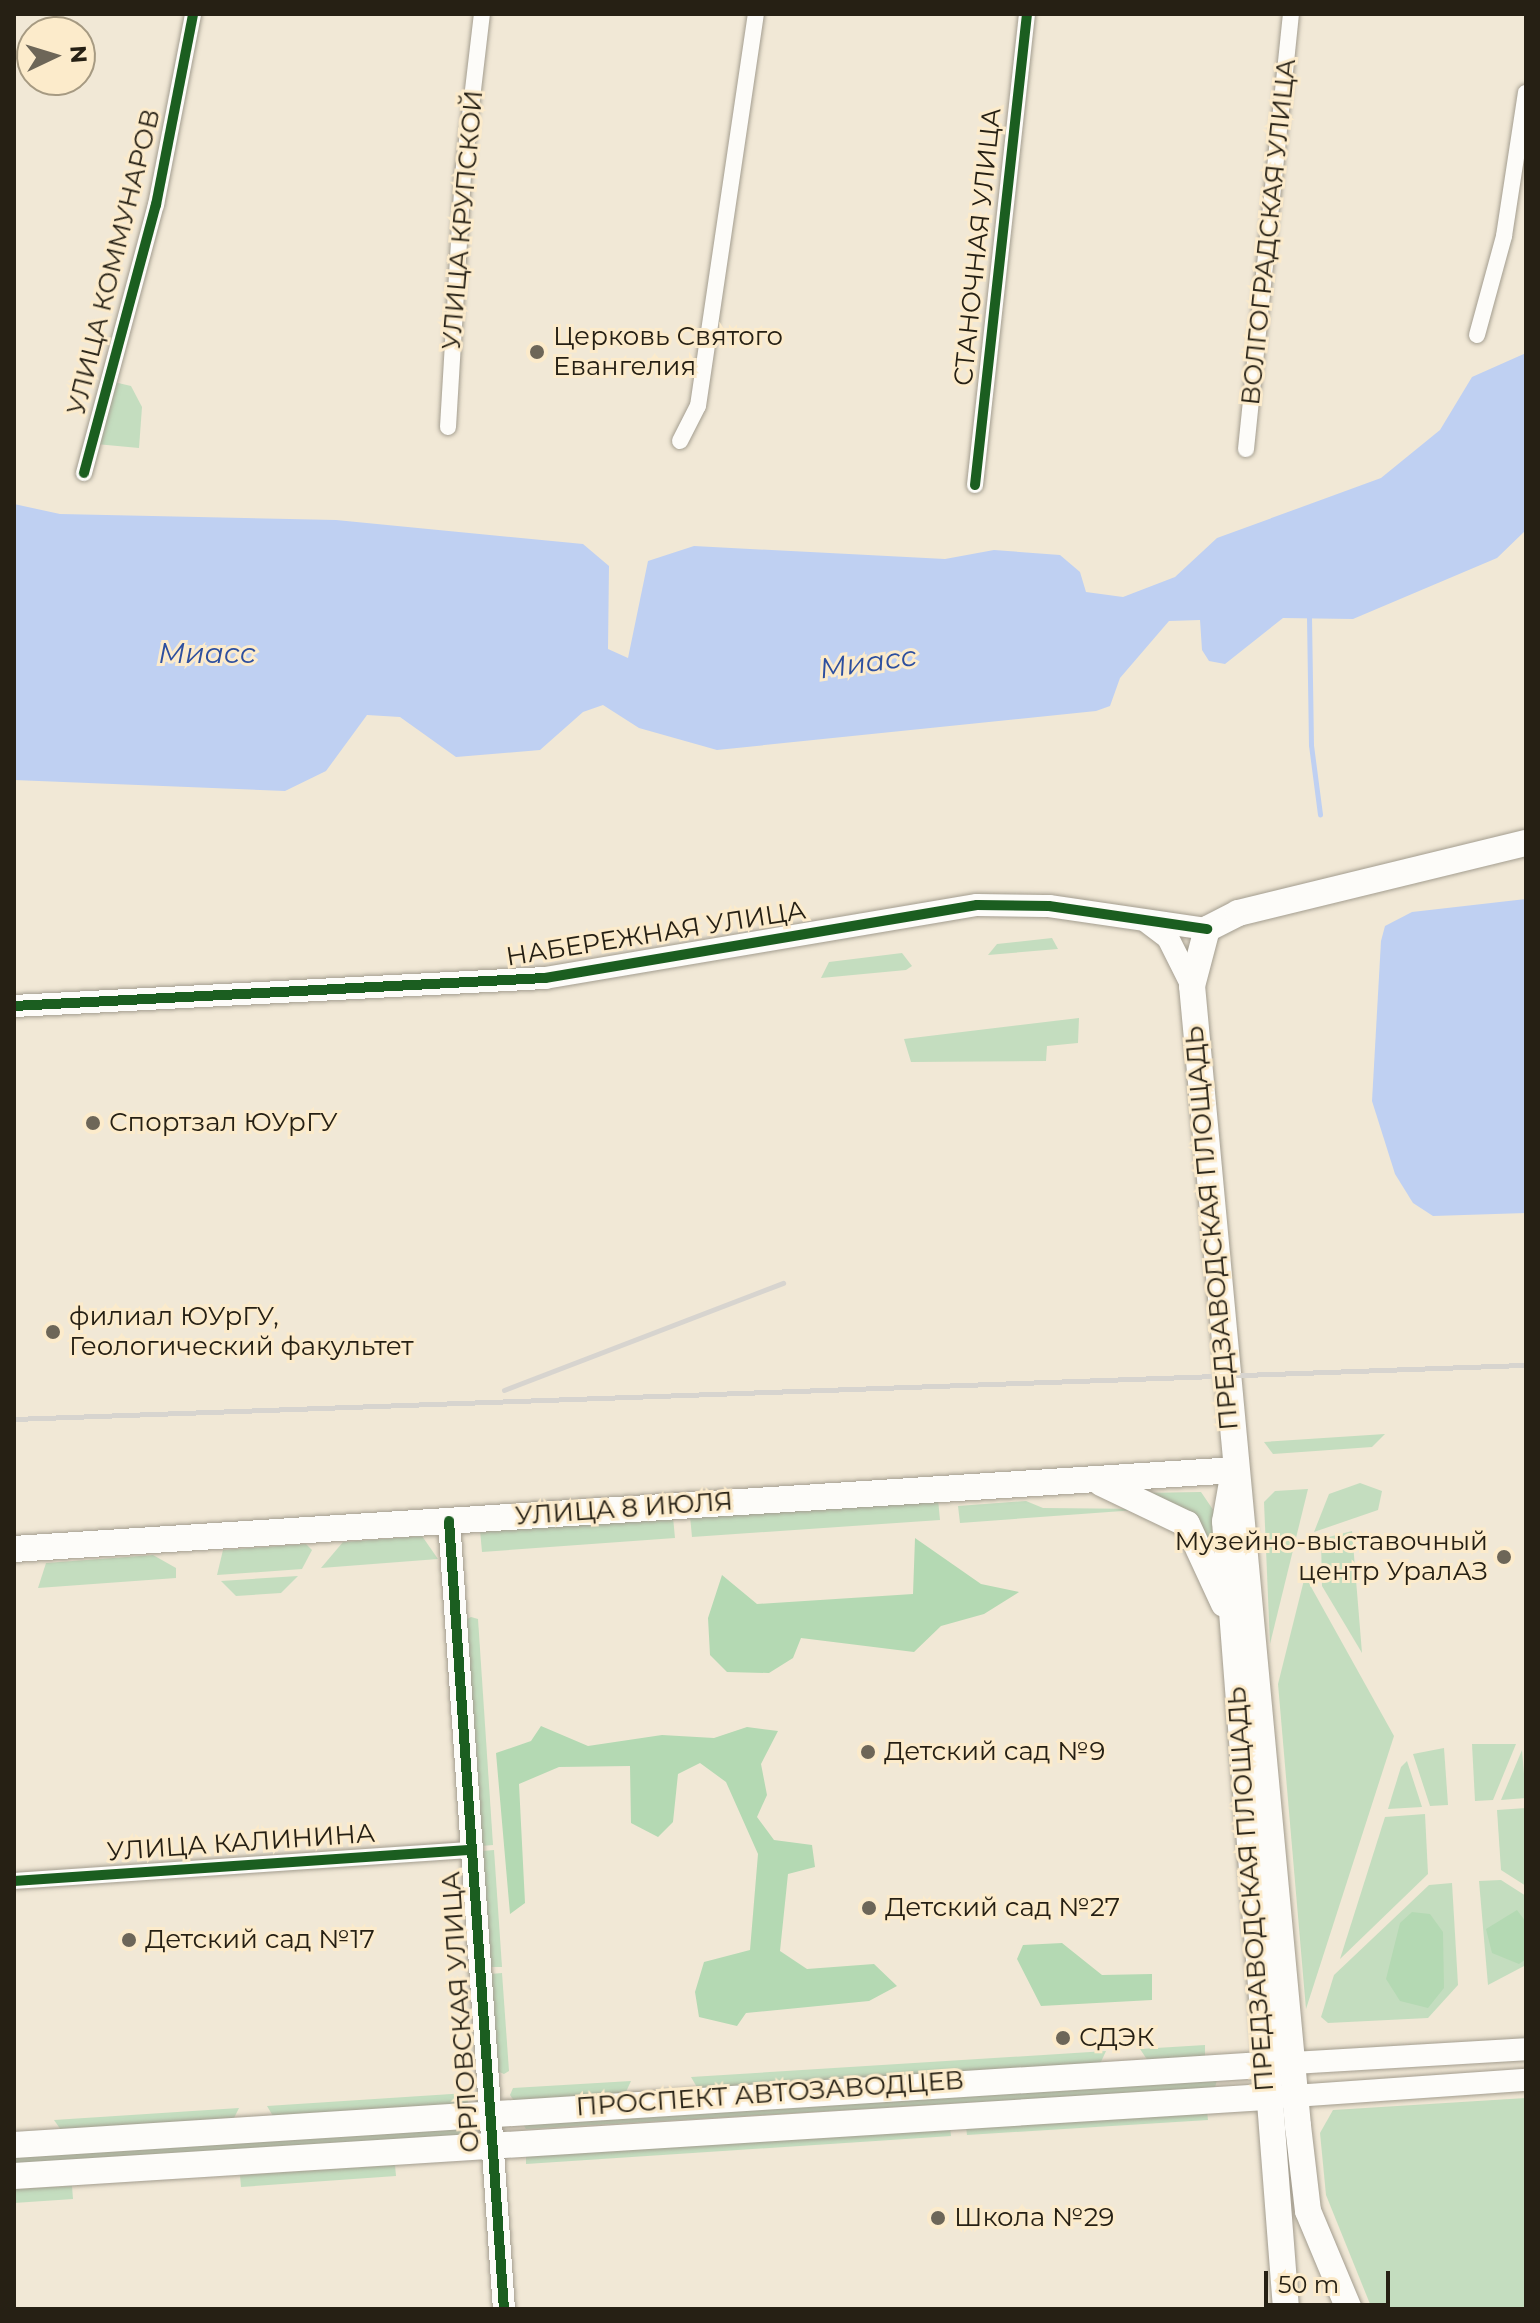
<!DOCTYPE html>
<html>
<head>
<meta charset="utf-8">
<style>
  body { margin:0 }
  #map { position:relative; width:1540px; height:2323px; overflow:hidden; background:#f1e8d6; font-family:Montserrat,sans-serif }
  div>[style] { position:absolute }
  .green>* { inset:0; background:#c4ddbf }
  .forest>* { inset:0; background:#b4d9b3 }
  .water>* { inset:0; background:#bfd0f2 }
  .stream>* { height:5px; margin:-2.5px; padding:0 2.5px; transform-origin:2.5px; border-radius:2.5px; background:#bfd0f2 }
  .roads { filter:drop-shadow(0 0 2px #a39d8f) drop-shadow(0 0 2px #a39d8f) }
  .street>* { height:16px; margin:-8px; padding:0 8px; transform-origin:8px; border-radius:8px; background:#fdfcf9 }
  .secondary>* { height:22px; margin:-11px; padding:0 11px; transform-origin:11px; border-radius:11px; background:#fdfcf9 }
  .primary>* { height:26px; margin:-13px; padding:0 13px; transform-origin:13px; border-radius:13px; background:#fdfcf9 }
  .rail>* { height:5px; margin:-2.5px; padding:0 2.5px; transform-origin:2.5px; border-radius:2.5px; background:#d7d4cf }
  .cycleway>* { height:10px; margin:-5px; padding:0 5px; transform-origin:5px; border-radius:5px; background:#1b5e20 }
  .dots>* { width:22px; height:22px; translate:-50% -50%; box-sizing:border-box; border:4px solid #fcebcb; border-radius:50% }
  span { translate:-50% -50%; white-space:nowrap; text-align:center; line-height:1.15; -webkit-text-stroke:6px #fcebcb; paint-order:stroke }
  .street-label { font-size:26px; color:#262014 }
  .poi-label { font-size:26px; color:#262014 }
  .left { translate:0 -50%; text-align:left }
  .right { translate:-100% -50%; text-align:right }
  .water-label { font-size:28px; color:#2d4f9f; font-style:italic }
  .frame { position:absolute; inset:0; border:16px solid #262014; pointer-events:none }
  .north { position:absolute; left:16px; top:16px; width:80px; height:80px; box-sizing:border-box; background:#fcebcb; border:2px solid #a69a82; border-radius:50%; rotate:86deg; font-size:22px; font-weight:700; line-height:32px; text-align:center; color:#262014 }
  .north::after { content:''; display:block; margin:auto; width:28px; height:36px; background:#6d6658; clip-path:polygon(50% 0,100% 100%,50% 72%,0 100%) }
  .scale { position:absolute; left:1264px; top:2271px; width:126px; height:36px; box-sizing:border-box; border:4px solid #262014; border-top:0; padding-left:10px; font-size:24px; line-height:28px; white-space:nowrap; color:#262014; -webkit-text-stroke:6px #fcebcb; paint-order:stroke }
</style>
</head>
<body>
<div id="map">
  <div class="green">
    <div style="clip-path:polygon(114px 382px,131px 386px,142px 407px,139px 448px,96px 444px)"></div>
    <div style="clip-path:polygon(1052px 938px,1058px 949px,988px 955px,997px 944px)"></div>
    <div style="clip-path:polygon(902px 953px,912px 966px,906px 970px,821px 978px,829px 962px)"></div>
    <div style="clip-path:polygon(1079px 1018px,1078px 1043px,1047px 1046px,1046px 1061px,911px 1062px,904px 1039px)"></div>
    <div style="clip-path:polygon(1385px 1434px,1372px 1447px,1273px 1454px,1264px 1442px)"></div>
    <div style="clip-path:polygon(1360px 1483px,1382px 1491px,1378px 1510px,1314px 1532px,1329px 1494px)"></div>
    <div style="clip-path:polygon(1308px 1489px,1270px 1644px,1264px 1502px,1275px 1491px)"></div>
    <div style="clip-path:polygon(1201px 1492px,1218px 1517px,1226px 1595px,1197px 1533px,1139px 1493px)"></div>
    <div style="clip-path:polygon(938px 1499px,940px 1520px,692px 1537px,690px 1516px)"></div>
    <div style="clip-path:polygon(1026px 1501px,1043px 1508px,1150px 1509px,960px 1523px,958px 1506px)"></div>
    <div style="clip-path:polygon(673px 1517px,675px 1538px,482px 1552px,480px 1530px)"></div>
    <div style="clip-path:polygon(1352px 1531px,1362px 1653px,1322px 1586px,1321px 1539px)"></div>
    <div style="clip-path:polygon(422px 1536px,438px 1559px,321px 1568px,343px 1542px)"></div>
    <div style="clip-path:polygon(306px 1544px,312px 1550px,302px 1569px,217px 1575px,223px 1550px)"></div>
    <div style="clip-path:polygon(153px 1555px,176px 1568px,176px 1578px,38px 1588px,46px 1563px)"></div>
    <div style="clip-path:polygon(298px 1576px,281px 1593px,236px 1596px,221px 1581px)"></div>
    <div style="clip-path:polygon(1305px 1576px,1394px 1736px,1306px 2009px,1278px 1684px)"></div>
    <div style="clip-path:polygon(471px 1617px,478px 1619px,493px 1845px,481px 1846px,465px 1620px)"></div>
    <div style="clip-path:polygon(1472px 1744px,1516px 1744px,1493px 1800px,1475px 1801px)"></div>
    <div style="clip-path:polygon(1444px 1748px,1448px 1805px,1430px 1806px,1413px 1754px)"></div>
    <div style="clip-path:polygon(1522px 1750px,1526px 1798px,1501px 1800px)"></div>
    <div style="clip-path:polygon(1407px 1761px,1422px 1807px,1388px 1809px,1401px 1767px)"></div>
    <div style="clip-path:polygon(1526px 1808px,1526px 1886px,1501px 1870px,1497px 1810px)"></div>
    <div style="clip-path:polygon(1425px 1814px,1428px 1874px,1340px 1959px,1385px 1817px)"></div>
    <div style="clip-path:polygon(494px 1850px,502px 1967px,490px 1967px,482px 1851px)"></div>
    <div style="clip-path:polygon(1501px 1880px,1526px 1896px,1526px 1965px,1488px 1985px,1479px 1881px)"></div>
    <div style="clip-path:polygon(1452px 1883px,1458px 1985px,1428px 2018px,1328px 2023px,1321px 2017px,1334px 1975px,1429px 1885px)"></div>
    <div style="clip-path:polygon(502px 1973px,509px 2071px,504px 2074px,497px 2071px,490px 1974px)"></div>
    <div style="clip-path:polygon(1205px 2045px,1205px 2057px,1148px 2061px,1140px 2049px)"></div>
    <div style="clip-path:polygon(1106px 2051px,1100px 2064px,698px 2089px,691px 2077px)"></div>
    <div style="clip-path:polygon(1218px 2075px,1215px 2088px,526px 2129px,523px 2124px)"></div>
    <div style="clip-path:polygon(631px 2081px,625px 2094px,514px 2101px,510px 2095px,513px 2088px)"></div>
    <div style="clip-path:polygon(467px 2093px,468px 2103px,273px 2116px,267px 2106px)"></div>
    <div style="clip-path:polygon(1526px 2098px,1526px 2309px,1372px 2309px,1326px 2195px,1320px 2133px,1333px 2110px)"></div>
    <div style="clip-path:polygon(239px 2108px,234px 2118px,61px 2130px,54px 2120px)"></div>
    <div style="clip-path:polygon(1207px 2111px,1208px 2120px,967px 2135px,966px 2126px)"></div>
    <div style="clip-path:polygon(468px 2123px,469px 2135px,14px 2167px,14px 2153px)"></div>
    <div style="clip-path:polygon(950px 2127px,951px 2136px,526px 2164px,526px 2154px)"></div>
    <div style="clip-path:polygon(395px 2165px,396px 2176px,241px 2187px,240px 2175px)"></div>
    <div style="clip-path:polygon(72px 2186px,73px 2199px,14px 2203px,14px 2189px)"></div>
  </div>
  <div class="forest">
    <div style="clip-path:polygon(915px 1538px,981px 1584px,1019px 1592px,984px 1614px,941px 1626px,914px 1652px,801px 1638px,793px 1658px,769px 1673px,727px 1672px,710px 1655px,708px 1618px,722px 1575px,757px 1604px,913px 1594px)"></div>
    <div style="clip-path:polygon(541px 1726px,588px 1746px,662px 1735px,714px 1738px,747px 1727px,778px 1731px,761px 1764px,767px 1795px,757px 1817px,774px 1840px,812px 1845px,815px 1867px,788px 1874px,780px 1951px,807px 1969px,874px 1964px,897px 1986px,869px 2001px,746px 2013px,737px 2026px,699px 2017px,695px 1992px,704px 1962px,750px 1950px,758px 1854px,726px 1782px,700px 1763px,678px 1774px,673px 1822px,658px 1837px,631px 1823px,630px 1766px,559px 1767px,519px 1784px,525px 1903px,510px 1914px,496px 1753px,531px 1741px)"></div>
    <div style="clip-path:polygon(1517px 1910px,1526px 1922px,1526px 1959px,1519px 1964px,1492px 1953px,1486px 1929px)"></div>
    <div style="clip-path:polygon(1412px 1912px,1430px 1914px,1443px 1932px,1444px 1988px,1428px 2008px,1400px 2001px,1386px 1979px,1400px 1923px)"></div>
    <div style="clip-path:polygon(1062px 1943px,1102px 1975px,1152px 1974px,1152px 2000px,1041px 2006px,1017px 1959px,1023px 1945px)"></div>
  </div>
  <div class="water">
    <div style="clip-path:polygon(1526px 353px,1526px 530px,1497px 558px,1353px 619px,1283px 618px,1225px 664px,1209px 661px,1202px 650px,1200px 620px,1169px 621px,1120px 678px,1110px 706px,1096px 711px,717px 750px,639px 728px,603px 705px,583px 712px,540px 750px,456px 757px,400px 717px,367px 715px,326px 771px,285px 791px,14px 780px,14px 504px,60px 514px,336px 520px,583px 544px,609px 566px,608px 649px,628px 658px,648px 561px,694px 546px,945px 559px,994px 550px,1060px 555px,1080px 572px,1086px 592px,1123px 597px,1175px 577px,1217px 538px,1381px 478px,1440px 430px,1472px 377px)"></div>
    <div style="clip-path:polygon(1526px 899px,1526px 1213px,1433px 1216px,1413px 1203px,1395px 1174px,1372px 1101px,1381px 941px,1385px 926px,1412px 912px)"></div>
  </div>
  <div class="stream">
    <div style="left:1309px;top:617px;width:128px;rotate:89.1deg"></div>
    <div style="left:1311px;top:745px;width:70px;rotate:82.6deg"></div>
  </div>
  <div class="roads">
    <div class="street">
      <div style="left:1477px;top:335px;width:103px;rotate:-74.7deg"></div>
      <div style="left:1504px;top:236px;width:145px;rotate:-81.3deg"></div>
      <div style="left:448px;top:427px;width:252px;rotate:-86.6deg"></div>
      <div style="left:463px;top:175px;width:162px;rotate:-83.3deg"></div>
      <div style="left:680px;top:441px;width:39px;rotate:-63deg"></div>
      <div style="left:698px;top:406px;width:396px;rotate:-81.6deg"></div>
      <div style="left:1246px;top:449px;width:437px;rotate:-84.1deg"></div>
      <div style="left:84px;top:473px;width:278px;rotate:-75deg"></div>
      <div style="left:156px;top:205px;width:195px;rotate:-79deg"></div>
      <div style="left:975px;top:485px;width:474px;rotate:-83.7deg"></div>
      <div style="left:14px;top:1881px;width:459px;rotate:-3.9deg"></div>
    </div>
    <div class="secondary">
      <div style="left:1147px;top:922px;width:26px;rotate:37deg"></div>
      <div style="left:1168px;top:938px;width:54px;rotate:63.4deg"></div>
      <div style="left:14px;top:1006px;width:532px;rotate:-3.02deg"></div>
      <div style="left:545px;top:978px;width:438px;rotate:-9.6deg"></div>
      <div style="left:977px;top:905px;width:72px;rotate:0.8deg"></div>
      <div style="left:1049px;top:906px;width:160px;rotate:8.3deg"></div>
      <div style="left:449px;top:1521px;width:790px;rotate:86.01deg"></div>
      <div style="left:1276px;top:2064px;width:250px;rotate:-3.4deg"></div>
      <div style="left:1280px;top:2097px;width:247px;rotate:-4deg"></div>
    </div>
    <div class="primary">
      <div style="left:1232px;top:1482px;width:40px;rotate:100deg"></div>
      <div style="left:1225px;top:1521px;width:790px;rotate:85.57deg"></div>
      <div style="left:1101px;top:1483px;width:95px;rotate:25.5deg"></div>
      <div style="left:1187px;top:1524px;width:88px;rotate:65.2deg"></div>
      <div style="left:14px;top:1549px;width:1223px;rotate:-3.7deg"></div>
      <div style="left:14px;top:2145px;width:1251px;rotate:-3.67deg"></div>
      <div style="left:14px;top:2176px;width:1254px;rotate:-3.61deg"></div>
      <div style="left:1349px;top:2309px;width:106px;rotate:-112.7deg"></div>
      <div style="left:1308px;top:2211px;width:86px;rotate:-96.7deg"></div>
      <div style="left:1298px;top:2126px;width:1145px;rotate:-95.31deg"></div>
      <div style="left:1192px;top:986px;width:59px;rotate:-75.3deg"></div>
      <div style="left:1207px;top:929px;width:35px;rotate:-27deg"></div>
      <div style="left:1238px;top:913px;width:296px;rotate:-13.7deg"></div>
    </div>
  </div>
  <div class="rail">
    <div style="left:504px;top:1390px;width:299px;rotate:-21deg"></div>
    <div style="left:14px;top:1419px;width:1513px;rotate:-2.05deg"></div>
  </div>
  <div class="cycleway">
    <div style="left:84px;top:473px;width:278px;rotate:-75deg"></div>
    <div style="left:156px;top:205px;width:195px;rotate:-79deg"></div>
    <div style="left:975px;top:485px;width:474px;rotate:-83.7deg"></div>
    <div style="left:14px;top:1006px;width:532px;rotate:-3.02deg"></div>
    <div style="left:545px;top:978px;width:438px;rotate:-9.6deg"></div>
    <div style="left:977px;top:905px;width:72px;rotate:0.8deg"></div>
    <div style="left:1049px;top:906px;width:160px;rotate:8.3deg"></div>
    <div style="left:449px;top:1521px;width:790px;rotate:86.01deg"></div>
    <div style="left:14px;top:1881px;width:459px;rotate:-3.9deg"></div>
  </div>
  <div class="dots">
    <div style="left:537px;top:352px;background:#6d6658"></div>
    <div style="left:93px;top:1123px;background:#6d6658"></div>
    <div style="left:53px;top:1332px;background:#6d6658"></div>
    <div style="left:1504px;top:1557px;background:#6d6658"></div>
    <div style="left:868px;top:1752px;background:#6d6658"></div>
    <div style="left:869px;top:1908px;background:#6d6658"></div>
    <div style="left:129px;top:1940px;background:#6d6658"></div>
    <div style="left:1063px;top:2038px;background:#6d6658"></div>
    <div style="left:938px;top:2218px;background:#6d6658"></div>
  </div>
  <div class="street-label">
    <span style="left:463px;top:220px;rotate:-85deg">УЛИЦА КРУПСКОЙ</span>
    <span style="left:1269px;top:232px;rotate:-84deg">ВОЛГОГРАДСКАЯ УЛИЦА</span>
    <span style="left:978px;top:247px;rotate:-84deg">СТАНОЧНАЯ УЛИЦА</span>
    <span style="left:114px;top:262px;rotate:-76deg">УЛИЦА КОММУНАРОВ</span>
    <span style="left:656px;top:934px;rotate:-9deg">НАБЕРЕЖНАЯ УЛИЦА</span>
    <span style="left:1212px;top:1228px;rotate:-95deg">ПРЕДЗАВОДСКАЯ ПЛОЩАДЬ</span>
    <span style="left:624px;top:1509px;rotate:-4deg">УЛИЦА 8 ИЮЛЯ</span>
    <span style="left:241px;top:1843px;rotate:-4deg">УЛИЦА КАЛИНИНА</span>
    <span style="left:1251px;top:1889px;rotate:-94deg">ПРЕДЗАВОДСКАЯ ПЛОЩАДЬ</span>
    <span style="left:461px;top:2012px;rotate:-94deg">ОРЛОВСКАЯ УЛИЦА</span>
    <span style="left:770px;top:2094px;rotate:-4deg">ПРОСПЕКТ АВТОЗАВОДЦЕВ</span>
  </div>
  <div class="poi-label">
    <span class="left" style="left:553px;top:352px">Церковь Святого<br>Евангелия</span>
    <span class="left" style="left:109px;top:1123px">Спортзал ЮУрГУ</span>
    <span class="left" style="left:69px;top:1332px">филиал ЮУрГУ,<br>Геологический факультет</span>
    <span class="right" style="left:1488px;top:1557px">Музейно-выставочный<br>центр УралАЗ</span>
    <span class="left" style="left:884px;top:1752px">Детский сад №9</span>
    <span class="left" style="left:885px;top:1908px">Детский сад №27</span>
    <span class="left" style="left:145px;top:1940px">Детский сад №17</span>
    <span class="left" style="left:1079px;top:2038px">СДЭК</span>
    <span class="left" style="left:954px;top:2218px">Школа №29</span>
  </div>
  <div class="water-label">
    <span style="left:207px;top:653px">Миасс</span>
    <span style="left:868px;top:662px;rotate:-8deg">Миасс</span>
  </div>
  <div class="frame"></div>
  <div class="north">N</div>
  <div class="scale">50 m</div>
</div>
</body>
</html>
